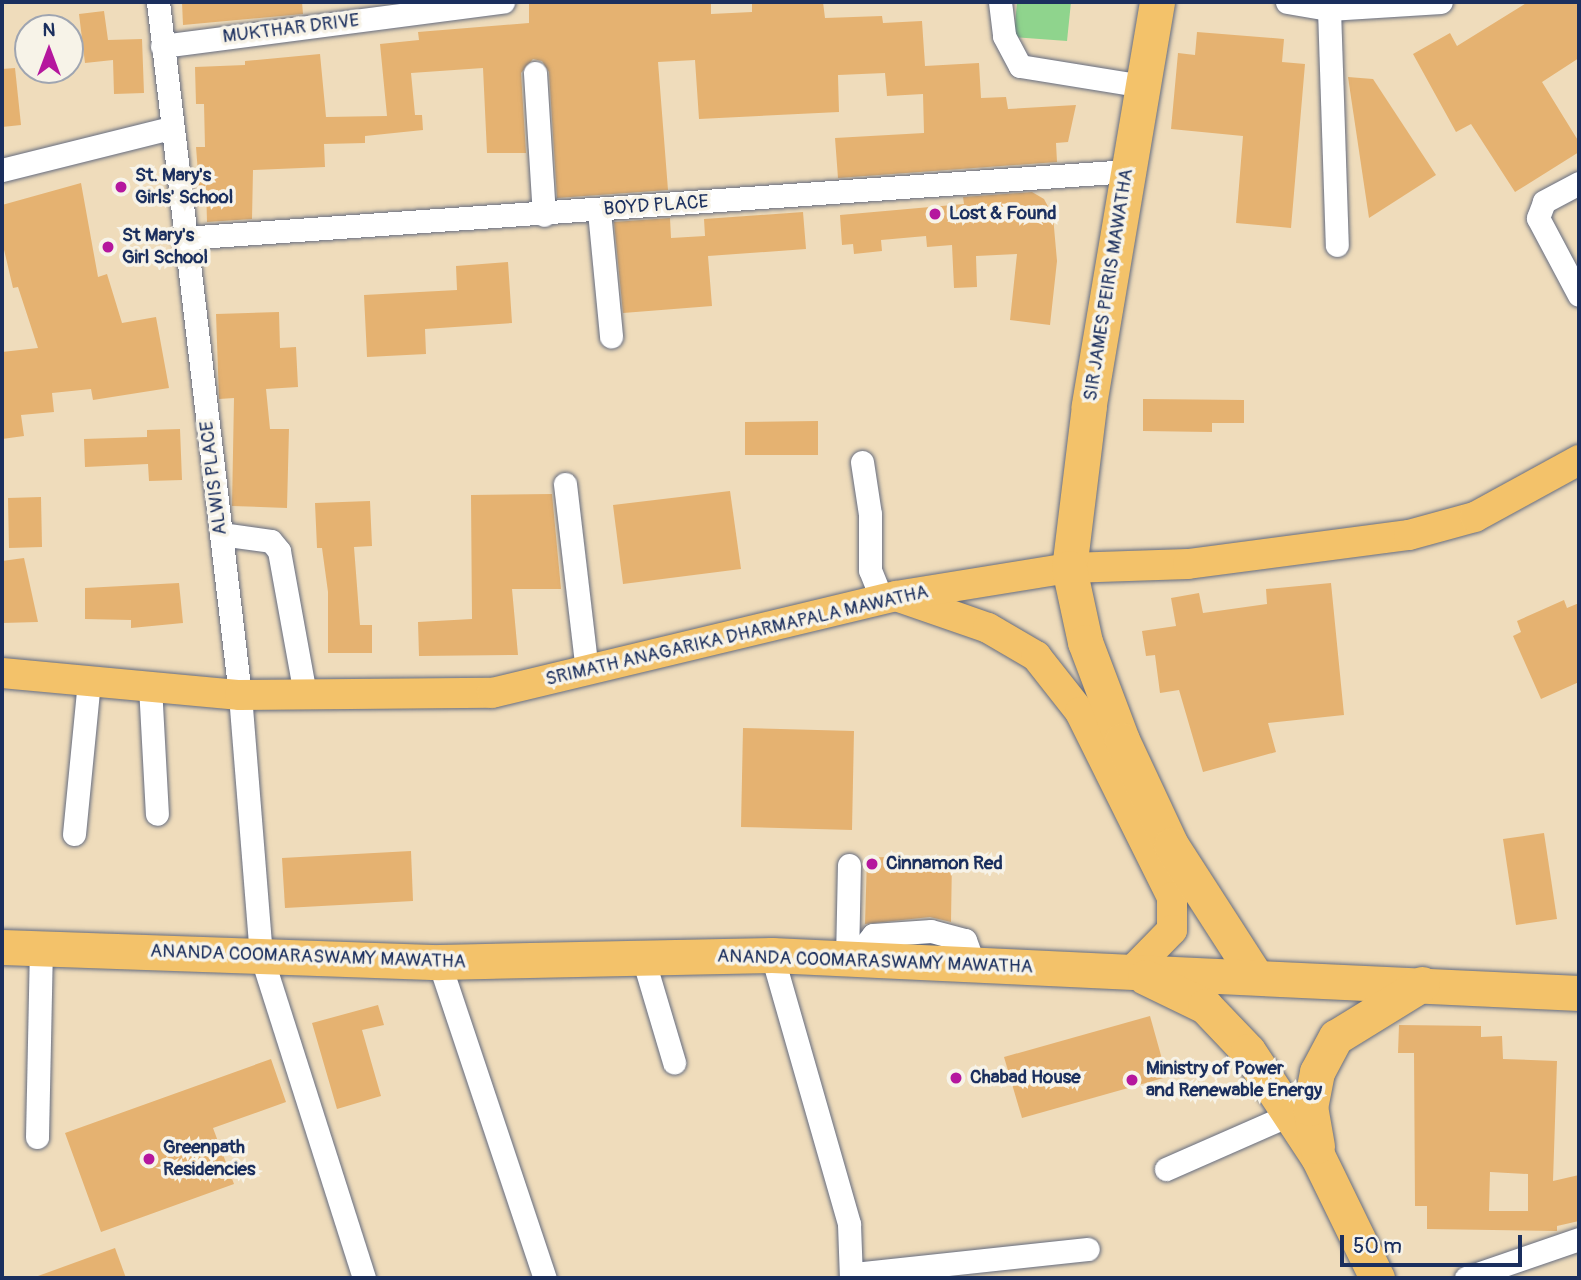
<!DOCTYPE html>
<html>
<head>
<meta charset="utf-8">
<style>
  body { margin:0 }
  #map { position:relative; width:1581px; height:1280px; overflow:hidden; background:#efdcbb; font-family:Pangolin,sans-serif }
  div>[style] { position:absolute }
  .green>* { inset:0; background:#8fd48d }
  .building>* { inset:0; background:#e5b271 }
  .roads { filter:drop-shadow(0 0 2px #656c7f) drop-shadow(0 0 2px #656c7f) }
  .minor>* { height:23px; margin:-11.5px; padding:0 11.5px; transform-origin:11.5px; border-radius:11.5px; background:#fff }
  .major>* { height:30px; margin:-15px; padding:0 15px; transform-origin:15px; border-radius:15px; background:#f3c26a }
  .highway>* { height:35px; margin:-17.5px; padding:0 17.5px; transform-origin:17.5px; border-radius:17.5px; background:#f3c26a }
  .dots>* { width:19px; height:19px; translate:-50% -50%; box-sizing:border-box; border:4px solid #f7f3e8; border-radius:50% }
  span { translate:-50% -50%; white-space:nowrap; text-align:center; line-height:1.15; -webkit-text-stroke:7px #f7f3e8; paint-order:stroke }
  .street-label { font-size:19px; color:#1b2f5e }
  .poi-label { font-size:19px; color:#1b2f5e; font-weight:700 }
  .left { translate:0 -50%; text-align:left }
  .frame { position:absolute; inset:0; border:4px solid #1b2f5e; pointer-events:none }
  .north { position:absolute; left:14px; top:14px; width:70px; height:70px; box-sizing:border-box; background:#f7f3e8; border:2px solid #9fa5b1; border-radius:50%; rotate:0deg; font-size:19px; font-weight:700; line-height:28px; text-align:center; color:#1b2f5e }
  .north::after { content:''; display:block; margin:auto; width:24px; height:32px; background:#b5179e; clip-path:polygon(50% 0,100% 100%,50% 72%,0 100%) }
  .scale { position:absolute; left:1340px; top:1235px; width:182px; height:32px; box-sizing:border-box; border:4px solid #1b2f5e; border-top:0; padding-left:9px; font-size:21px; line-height:24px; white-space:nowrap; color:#1b2f5e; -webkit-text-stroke:5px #f7f3e8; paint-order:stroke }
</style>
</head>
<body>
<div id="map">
  <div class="green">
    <div style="clip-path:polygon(1017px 2px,1071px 2px,1067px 41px,1014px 37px)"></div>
  </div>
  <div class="building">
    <div style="clip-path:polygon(182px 2px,302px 2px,303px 14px,183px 25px)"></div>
    <div style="clip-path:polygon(711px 2px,711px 14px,752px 12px,752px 2px,823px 2px,825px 18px,882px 16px,883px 23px,922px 21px,925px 66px,979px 63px,981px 98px,1006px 97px,1008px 109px,1076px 105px,1068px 142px,1056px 143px,1057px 162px,838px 178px,835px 138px,924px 133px,923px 94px,887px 96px,885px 73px,838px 75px,839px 112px,699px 119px,695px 60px,658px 62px,668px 190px,557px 198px,549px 72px,542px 61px,533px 59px,521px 73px,526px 153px,487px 153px,483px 68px,411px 73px,415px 115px,422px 115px,423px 130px,365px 136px,365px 143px,324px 144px,325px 167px,253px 170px,252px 219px,207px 222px,206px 186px,199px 186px,196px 147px,205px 147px,204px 104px,196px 104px,195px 67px,245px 65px,245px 61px,320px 54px,326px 117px,387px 116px,380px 44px,419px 40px,418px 32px,529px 23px,529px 3px)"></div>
    <div style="clip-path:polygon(1528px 2px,1579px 2px,1579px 58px,1542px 82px,1579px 142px,1579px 152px,1515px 192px,1471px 124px,1456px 132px,1413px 54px,1450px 33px,1457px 46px)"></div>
    <div style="clip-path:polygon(104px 11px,108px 40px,142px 39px,144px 93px,114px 94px,113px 60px,85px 63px,79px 14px)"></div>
    <div style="clip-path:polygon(1197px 32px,1284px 39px,1282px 62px,1305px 64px,1291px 228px,1236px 223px,1243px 136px,1171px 129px,1178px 53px,1195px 55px)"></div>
    <div style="clip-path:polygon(15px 68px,21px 125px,2px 127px,2px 69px)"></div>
    <div style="clip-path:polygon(1348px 77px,1373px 79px,1436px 175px,1369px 218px)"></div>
    <div style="clip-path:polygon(81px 183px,98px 277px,107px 274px,122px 323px,156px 317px,169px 388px,93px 400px,91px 389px,52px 393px,54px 412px,21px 415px,24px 436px,2px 439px,2px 352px,38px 348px,18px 287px,13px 288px,2px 241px,2px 205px)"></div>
    <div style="clip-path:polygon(1032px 192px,1044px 199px,1053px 216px,1057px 261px,1050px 325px,1010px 320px,1017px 254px,976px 256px,977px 287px,954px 288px,952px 245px,927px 247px,926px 236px,881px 240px,882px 251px,854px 254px,853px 244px,842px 245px,840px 215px,964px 204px,963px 197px)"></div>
    <div style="clip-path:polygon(803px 212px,806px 249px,708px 256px,712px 306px,623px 313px,614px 222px,670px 218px,671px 238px,705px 236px,704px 219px)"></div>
    <div style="clip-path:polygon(508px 262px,512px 323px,425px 329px,426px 354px,367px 357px,364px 295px,457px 290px,456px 266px)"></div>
    <div style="clip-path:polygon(279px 312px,280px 348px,296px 347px,298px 387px,266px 389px,270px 429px,289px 429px,287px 508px,232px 506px,234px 398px,219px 399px,216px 314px)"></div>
    <div style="clip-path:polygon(1143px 399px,1244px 400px,1244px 423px,1212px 423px,1212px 432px,1143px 431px)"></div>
    <div style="clip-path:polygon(818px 421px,818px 455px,745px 455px,745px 422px)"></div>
    <div style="clip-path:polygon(180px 429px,182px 480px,149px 481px,148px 464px,85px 467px,84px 439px,147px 437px,147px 430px)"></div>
    <div style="clip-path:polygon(730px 491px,741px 569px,623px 584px,613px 505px)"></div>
    <div style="clip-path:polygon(552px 494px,561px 589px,512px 589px,518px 655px,419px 656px,418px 622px,472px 619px,471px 495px)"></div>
    <div style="clip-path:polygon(41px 497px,42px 547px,9px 548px,8px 498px)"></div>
    <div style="clip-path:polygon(370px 501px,372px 546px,354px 547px,360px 625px,372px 625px,372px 653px,328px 653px,328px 592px,322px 548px,317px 548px,315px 503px)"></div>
    <div style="clip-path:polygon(24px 558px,38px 622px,2px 623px,2px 561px)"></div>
    <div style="clip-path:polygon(179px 583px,183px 623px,131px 628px,131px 620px,85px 619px,85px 588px)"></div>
    <div style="clip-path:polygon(1331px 583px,1344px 715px,1268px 723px,1276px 752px,1203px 772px,1179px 690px,1160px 693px,1155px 655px,1146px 656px,1142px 631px,1176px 626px,1171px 598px,1199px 593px,1203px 613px,1267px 604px,1266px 589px)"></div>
    <div style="clip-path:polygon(1564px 600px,1567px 608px,1579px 603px,1579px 682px,1541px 699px,1513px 636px,1521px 632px,1517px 621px)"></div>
    <div style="clip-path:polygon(743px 728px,854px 731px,852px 830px,741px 827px)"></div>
    <div style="clip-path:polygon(1544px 833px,1557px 919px,1516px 925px,1503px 839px)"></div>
    <div style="clip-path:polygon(411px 851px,413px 901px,285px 908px,282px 858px)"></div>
    <div style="clip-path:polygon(867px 857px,952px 858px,951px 922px,930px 917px,865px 924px)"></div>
    <div style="clip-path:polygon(378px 1005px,384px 1025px,362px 1030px,381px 1096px,337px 1109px,312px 1023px)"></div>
    <div style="clip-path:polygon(1150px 1016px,1167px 1077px,1022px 1118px,1004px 1057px)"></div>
    <div style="clip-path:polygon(evenodd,1399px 1025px,1481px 1026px,1481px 1037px,1502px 1036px,1503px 1059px,1557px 1061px,1553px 1181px,1579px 1175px,1579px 1221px,1557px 1226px,1557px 1231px,1427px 1229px,1427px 1206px,1415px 1206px,1414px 1053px,1398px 1053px,1399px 1025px,1490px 1172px,1528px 1174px,1528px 1211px,1489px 1211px,1490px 1172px)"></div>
    <div style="clip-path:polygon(271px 1059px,286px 1102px,213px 1128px,234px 1184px,101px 1232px,65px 1133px)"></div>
    <div style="clip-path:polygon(115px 1248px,126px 1278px,38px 1278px,38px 1276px)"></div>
  </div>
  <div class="roads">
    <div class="minor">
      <div style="left:158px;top:2px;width:698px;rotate:83.25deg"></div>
      <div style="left:240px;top:695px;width:261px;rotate:85.4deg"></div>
      <div style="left:261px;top:955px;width:339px;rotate:72.3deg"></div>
      <div style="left:1000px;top:2px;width:34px;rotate:83deg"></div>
      <div style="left:1004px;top:36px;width:34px;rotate:62deg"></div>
      <div style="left:1020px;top:66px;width:125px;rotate:9.2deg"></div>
      <div style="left:1287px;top:2px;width:43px;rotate:9.5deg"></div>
      <div style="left:1329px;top:9px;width:112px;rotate:-3.6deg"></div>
      <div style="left:1329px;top:9px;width:236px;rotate:88.1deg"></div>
      <div style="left:162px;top:46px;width:344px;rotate:-7.4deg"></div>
      <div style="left:535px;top:73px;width:142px;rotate:86.4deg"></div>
      <div style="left:2px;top:170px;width:174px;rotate:-14deg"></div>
      <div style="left:1579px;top:183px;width:40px;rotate:152deg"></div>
      <div style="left:1544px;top:202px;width:17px;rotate:111deg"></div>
      <div style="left:1538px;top:218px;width:87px;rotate:62deg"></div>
      <div style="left:599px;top:211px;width:126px;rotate:84.5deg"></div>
      <div style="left:184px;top:238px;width:946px;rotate:-4.06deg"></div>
      <div style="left:862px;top:462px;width:53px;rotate:81.3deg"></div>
      <div style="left:870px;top:514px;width:56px;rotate:90deg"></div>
      <div style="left:870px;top:570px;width:31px;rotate:68deg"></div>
      <div style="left:565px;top:484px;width:188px;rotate:83.3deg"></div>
      <div style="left:221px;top:534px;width:50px;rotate:8deg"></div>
      <div style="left:271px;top:541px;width:13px;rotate:51deg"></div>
      <div style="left:279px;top:551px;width:145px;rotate:79.7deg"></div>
      <div style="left:150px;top:686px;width:128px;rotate:86.9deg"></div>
      <div style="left:74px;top:834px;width:154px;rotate:-84.4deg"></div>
      <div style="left:772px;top:955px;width:280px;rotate:74deg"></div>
      <div style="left:849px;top:1224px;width:54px;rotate:87.9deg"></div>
      <div style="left:643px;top:958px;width:109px;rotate:73.4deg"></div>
      <div style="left:847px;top:959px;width:94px;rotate:-88.8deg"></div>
      <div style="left:864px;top:959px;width:14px;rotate:-86deg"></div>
      <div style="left:865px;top:945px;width:13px;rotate:-51deg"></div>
      <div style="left:873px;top:935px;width:58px;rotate:-3.9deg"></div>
      <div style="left:931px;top:931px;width:35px;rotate:15deg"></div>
      <div style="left:965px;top:940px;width:27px;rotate:70deg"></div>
      <div style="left:439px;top:962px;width:333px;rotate:71.5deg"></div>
      <div style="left:37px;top:1137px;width:188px;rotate:-88.8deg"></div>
      <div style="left:1166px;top:1169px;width:137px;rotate:-23.7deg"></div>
      <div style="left:854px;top:1274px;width:235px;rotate:-6.1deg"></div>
      <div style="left:1466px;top:1278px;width:120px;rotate:-19deg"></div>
    </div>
    <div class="major">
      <div style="left:899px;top:597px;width:94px;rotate:19.2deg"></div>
      <div style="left:988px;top:628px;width:56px;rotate:30.3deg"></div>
      <div style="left:1036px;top:656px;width:71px;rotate:51.8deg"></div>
      <div style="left:1080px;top:712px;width:207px;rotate:63.6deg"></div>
      <div style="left:1172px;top:897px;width:33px;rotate:90deg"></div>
      <div style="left:1172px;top:930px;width:57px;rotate:134.3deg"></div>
      <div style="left:2px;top:673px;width:239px;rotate:5.3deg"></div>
      <div style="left:240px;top:695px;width:252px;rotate:-0.5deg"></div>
      <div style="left:492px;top:693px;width:415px;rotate:-13.5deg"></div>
      <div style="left:896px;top:596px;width:175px;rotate:-9.2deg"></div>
      <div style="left:1069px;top:568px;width:119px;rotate:-1.9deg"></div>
      <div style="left:1188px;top:564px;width:223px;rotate:-7.5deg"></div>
      <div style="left:1409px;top:535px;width:68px;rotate:-15.3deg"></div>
      <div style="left:1475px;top:517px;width:119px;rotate:-28.7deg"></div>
    </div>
    <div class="highway">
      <div style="left:1157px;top:2px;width:410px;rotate:99.6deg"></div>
      <div style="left:1089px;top:406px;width:163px;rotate:97deg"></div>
      <div style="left:1069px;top:568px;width:76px;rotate:77.8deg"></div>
      <div style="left:1085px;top:642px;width:105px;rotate:69.3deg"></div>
      <div style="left:1122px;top:740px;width:116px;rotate:65deg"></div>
      <div style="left:1171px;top:845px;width:157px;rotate:57.2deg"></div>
      <div style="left:2px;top:947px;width:437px;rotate:2deg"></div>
      <div style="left:439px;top:962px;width:333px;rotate:-1.2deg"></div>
      <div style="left:772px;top:955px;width:808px;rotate:2.7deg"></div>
      <div style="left:1145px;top:977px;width:67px;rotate:25.8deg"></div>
      <div style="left:1205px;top:1006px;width:62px;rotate:46.3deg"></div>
      <div style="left:1248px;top:1051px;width:127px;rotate:56.6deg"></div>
      <div style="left:1318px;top:1157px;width:135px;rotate:64deg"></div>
      <div style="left:1317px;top:1146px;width:39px;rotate:-100deg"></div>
      <div style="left:1310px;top:1108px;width:37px;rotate:-79deg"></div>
      <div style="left:1317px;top:1072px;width:40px;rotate:-62deg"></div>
      <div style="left:1336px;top:1037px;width:101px;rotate:-31.6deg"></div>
    </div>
  </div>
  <div class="dots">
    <div style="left:121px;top:187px;background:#b5179e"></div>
    <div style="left:935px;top:214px;background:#b5179e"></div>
    <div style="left:108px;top:247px;background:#b5179e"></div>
    <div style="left:872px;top:864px;background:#b5179e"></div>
    <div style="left:956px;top:1078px;background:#b5179e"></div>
    <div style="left:1132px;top:1080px;background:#b5179e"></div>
    <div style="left:149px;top:1159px;background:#b5179e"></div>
  </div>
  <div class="street-label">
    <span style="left:291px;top:29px;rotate:-7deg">MUKTHAR DRIVE</span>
    <span style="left:656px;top:206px;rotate:-4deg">BOYD PLACE</span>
    <span style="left:1109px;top:285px;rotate:-81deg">SIR JAMES PEIRIS MAWATHA</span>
    <span style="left:214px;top:478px;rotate:-97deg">ALWIS PLACE</span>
    <span style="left:737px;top:636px;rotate:-13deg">SRIMATH ANAGARIKA DHARMAPALA MAWATHA</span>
    <span style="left:308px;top:957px;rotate:2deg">ANANDA COOMARASWAMY MAWATHA</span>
    <span style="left:875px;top:962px;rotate:2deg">ANANDA COOMARASWAMY MAWATHA</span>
  </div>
  <div class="poi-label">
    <span class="left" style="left:135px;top:187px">St. Mary's<br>Girls' School</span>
    <span class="left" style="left:949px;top:214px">Lost &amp; Found</span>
    <span class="left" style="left:122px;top:247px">St Mary's<br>Girl School</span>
    <span class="left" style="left:886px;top:864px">Cinnamon Red</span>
    <span class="left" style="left:1146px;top:1080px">Ministry of Power<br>and Renewable Energy</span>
    <span class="left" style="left:970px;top:1078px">Chabad House</span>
    <span class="left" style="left:163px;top:1159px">Greenpath<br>Residencies</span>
  </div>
  <div class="frame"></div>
  <div class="north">N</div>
  <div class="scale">50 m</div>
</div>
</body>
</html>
